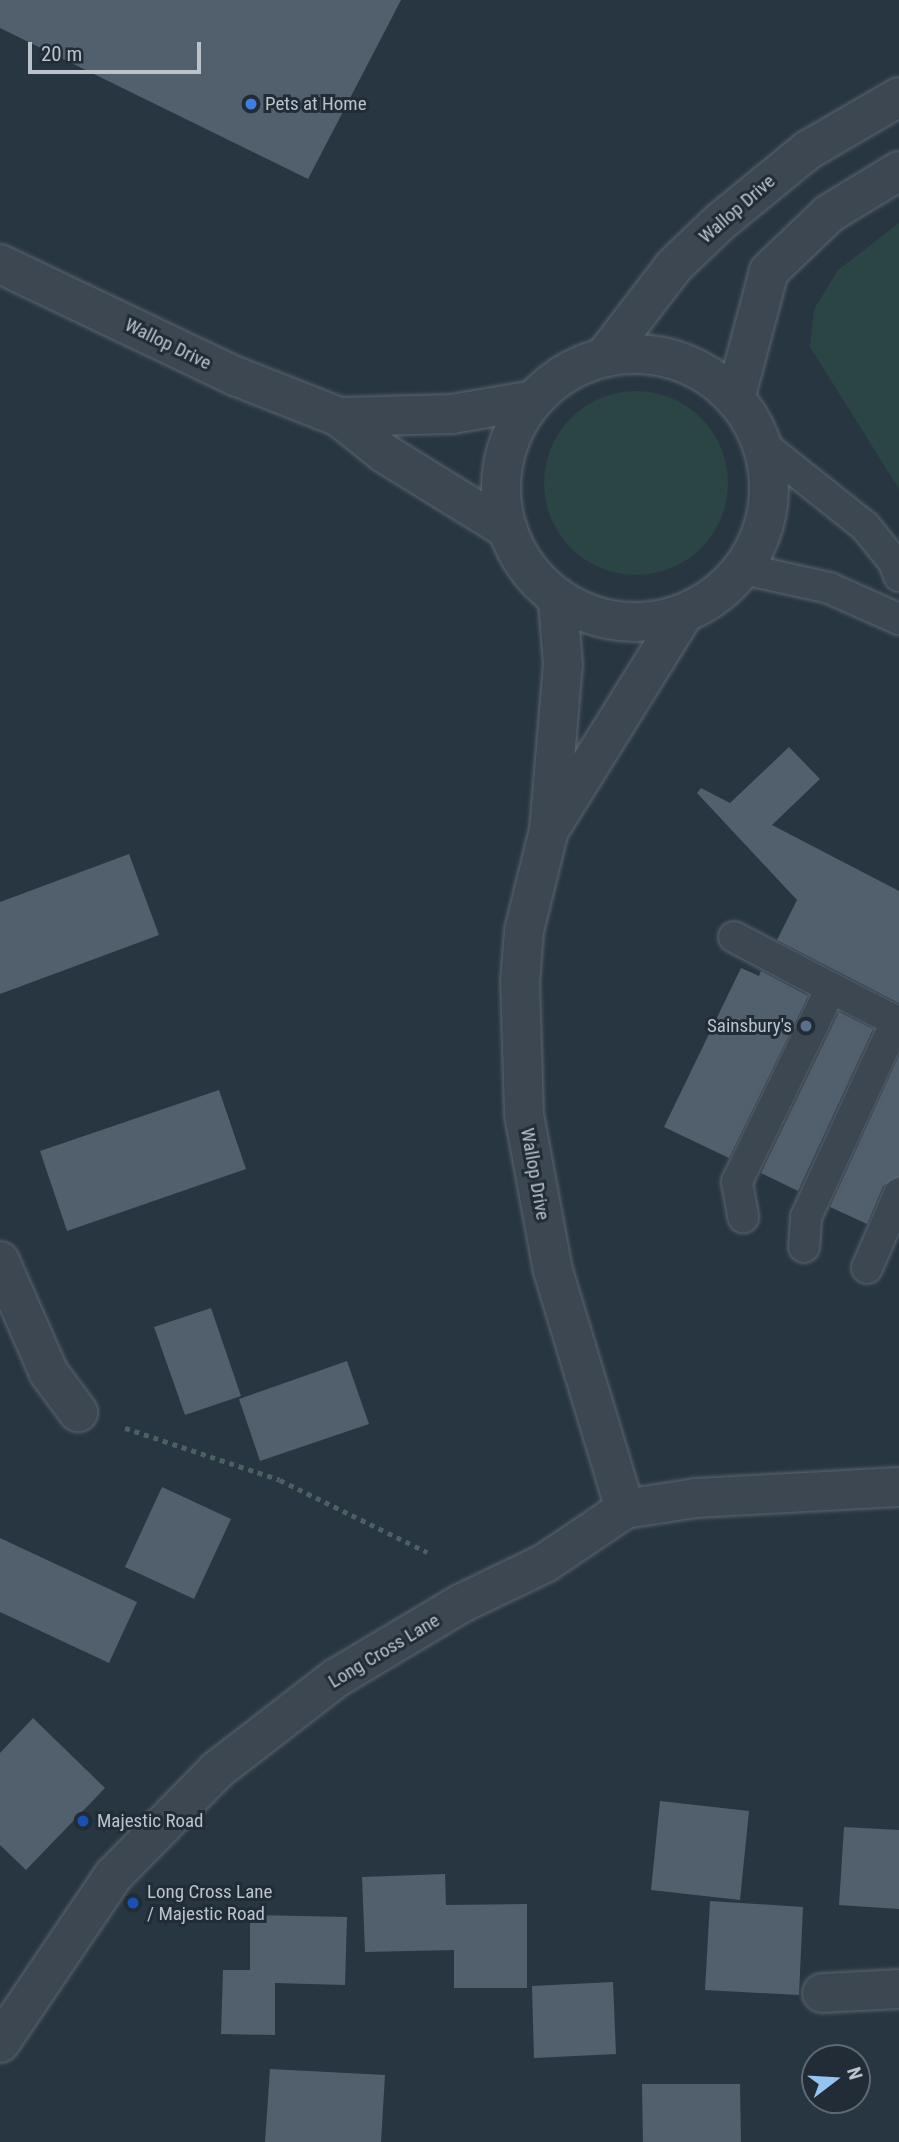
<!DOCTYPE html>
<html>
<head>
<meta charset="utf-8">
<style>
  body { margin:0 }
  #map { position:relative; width:899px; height:2142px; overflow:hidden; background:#283642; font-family:"Roboto Condensed",sans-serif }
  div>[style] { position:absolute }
  .green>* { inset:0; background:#2b4444 }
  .round { border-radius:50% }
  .building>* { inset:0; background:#525f6d }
  .path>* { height:4.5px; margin-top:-2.25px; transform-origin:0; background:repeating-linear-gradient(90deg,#4b6161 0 5px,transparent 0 10px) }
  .roads { filter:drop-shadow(0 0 2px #5b656f) drop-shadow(0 0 2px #5b656f) }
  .service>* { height:30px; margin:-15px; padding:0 15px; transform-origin:15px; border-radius:15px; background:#3d4752 }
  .minor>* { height:38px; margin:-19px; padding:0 19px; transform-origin:19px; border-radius:19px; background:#3d4752 }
  .tertiary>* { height:38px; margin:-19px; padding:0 19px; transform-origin:19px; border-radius:19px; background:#3d4752 }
  .tertiary>.ring { margin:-19px; padding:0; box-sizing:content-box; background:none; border:38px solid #3d4752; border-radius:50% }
  .dots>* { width:19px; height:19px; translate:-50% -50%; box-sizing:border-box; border:4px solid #212c37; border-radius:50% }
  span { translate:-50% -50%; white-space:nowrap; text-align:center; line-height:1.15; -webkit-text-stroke:6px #212c37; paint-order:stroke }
  .poi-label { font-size:19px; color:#bac2cc }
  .left { translate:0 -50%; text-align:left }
  .right { translate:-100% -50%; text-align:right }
  .street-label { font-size:19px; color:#bac2cc }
  .north { position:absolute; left:801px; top:2044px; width:70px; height:70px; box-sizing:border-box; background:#212c37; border:2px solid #5e6873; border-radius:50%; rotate:73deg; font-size:19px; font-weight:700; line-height:28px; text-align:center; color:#bac2cc }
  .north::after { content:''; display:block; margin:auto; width:24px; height:32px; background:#97c3f3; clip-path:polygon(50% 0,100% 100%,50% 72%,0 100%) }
  .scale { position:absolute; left:28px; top:42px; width:173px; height:32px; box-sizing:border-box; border:4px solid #bac2cc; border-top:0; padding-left:9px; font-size:21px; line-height:24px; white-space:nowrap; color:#bac2cc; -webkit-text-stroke:5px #212c37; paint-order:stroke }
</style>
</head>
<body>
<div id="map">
  <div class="green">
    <div style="clip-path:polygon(899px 223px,899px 489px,810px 347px,814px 309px,838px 270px)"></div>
    <div class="round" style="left:544px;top:391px;width:184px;height:184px"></div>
  </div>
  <div class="building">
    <div style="clip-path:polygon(0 0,401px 0,308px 179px,0 28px)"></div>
    <div style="clip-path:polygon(789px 747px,820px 779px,772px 825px,899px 891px,899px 1003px,777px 940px,797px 900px,697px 793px,701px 788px,730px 803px)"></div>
    <div style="clip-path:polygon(129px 854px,159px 935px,0 994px,0 902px)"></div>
    <div style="clip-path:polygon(741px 968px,759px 976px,761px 971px,808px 996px,729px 1158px,664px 1127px)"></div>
    <div style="clip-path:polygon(839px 1012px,873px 1029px,798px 1191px,761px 1173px)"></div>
    <div style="clip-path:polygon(899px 1056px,899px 1177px,883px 1186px,867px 1224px,830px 1207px)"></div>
    <div style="clip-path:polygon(219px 1090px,246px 1169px,67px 1231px,40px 1151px)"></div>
    <div style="clip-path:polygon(211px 1308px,241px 1396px,185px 1415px,154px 1327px)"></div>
    <div style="clip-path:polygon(347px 1361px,369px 1424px,260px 1461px,239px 1399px)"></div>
    <div style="clip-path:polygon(162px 1487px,231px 1519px,194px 1599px,125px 1567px)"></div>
    <div style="clip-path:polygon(0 1538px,137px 1602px,109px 1663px,0 1612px)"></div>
    <div style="clip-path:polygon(33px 1718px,105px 1788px,26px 1870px,0 1845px,0 1753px)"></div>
    <div style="clip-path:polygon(660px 1801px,749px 1811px,740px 1900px,651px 1890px)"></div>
    <div style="clip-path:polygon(844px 1827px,899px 1830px,899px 1909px,839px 1905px)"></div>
    <div style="clip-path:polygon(445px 1874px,446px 1905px,527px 1904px,527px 1988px,454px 1988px,454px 1950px,365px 1952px,362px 1877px)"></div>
    <div style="clip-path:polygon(710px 1901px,803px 1907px,799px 1995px,705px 1990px)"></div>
    <div style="clip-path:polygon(250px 1915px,347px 1917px,345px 1985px,275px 1983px,275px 2035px,221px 2034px,223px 1970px,250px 1970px)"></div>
    <div style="clip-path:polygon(613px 1982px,616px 2054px,534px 2058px,532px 1986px)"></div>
    <div style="clip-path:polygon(270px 2069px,385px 2075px,381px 2142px,265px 2142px)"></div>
    <div style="clip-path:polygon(642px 2084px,740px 2084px,741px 2142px,643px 2142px)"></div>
  </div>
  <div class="path">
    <div style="left:125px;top:1428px;width:163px;rotate:18.5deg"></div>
    <div style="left:280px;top:1480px;width:164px;rotate:26.1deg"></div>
  </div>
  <div class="roads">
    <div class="service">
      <div style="left:763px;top:445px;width:130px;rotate:38.5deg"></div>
      <div style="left:865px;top:526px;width:46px;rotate:51.1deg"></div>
      <div style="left:894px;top:562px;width:15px;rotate:70deg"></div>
      <div style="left:744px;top:569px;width:87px;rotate:12.6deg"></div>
      <div style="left:829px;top:588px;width:77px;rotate:23.9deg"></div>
      <div style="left:734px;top:937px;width:110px;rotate:27.7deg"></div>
      <div style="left:831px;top:988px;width:216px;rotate:115.9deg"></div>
      <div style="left:737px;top:1182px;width:36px;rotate:80deg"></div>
      <div style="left:831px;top:988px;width:73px;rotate:26.9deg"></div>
      <div style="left:804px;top:1247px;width:30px;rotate:-86deg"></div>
      <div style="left:806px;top:1217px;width:216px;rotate:-65.3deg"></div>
      <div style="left:896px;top:1021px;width:4px;rotate:34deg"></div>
      <div style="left:867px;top:1268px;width:81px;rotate:-66.6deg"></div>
    </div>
    <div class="minor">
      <div style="left:0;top:264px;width:260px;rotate:25.5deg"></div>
      <div style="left:235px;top:376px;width:112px;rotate:21.5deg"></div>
      <div style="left:339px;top:417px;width:58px;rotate:38.7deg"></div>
      <div style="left:384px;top:453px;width:146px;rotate:31.8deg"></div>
      <div style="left:339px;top:417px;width:113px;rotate:-1.5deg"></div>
      <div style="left:452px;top:414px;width:77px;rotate:-9.7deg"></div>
      <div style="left:0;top:1261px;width:122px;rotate:66.4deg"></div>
      <div style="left:49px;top:1373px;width:49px;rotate:53.4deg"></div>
      <div style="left:625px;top:1509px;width:72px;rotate:-8.8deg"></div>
      <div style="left:696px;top:1498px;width:203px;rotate:-3.1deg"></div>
      <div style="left:822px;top:1993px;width:77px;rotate:-3deg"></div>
    </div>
    <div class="tertiary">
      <div class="ring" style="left:501px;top:354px;width:230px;height:230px"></div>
      <div style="left:605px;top:356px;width:113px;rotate:-52.5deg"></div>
      <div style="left:674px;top:266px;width:64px;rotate:-43.7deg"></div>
      <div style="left:720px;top:222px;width:114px;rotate:-39.3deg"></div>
      <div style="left:808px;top:150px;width:105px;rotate:-30.2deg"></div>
      <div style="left:735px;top:399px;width:132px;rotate:-75.1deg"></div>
      <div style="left:769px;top:271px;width:84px;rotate:-43.6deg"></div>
      <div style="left:830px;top:213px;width:81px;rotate:-31.3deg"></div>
      <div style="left:553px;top:824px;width:246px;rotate:-58.1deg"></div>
      <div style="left:0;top:2043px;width:202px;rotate:-55.9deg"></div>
      <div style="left:113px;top:1876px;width:148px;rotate:-45.5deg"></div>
      <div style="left:217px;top:1770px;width:150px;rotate:-37.7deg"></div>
      <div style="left:336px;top:1678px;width:147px;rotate:-30.8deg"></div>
      <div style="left:462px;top:1603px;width:92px;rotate:-25.7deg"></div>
      <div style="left:545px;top:1563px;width:97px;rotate:-34deg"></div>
      <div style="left:625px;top:1509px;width:249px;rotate:-106.8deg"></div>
      <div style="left:553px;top:1271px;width:160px;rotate:-100.5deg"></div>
      <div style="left:524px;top:1114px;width:132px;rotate:-91.7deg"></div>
      <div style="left:520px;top:982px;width:51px;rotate:-85.5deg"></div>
      <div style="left:524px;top:931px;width:104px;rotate:-76.1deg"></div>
      <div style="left:549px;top:830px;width:166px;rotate:-85.2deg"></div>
      <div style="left:563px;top:665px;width:62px;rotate:-94.6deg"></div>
    </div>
  </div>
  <div class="dots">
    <div style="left:251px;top:104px;background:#3f7fe0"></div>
    <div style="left:806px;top:1026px;background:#5c6f8a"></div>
    <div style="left:83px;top:1821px;background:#1a4fb4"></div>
    <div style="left:133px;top:1903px;background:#1a4fb4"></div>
  </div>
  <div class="poi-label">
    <span class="left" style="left:265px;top:104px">Pets at Home</span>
    <span class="right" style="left:792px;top:1026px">Sainsbury's</span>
    <span class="left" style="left:97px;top:1821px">Majestic Road</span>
    <span class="left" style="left:147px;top:1903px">Long Cross Lane<br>/ Majestic Road</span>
  </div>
  <div class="street-label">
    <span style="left:737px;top:209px;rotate:-41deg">Wallop Drive</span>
    <span style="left:168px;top:344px;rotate:26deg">Wallop Drive</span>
    <span style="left:535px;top:1174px;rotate:80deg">Wallop Drive</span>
    <span style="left:384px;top:1651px;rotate:-31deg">Long Cross Lane</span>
  </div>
  <div class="north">N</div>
  <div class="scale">20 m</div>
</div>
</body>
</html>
